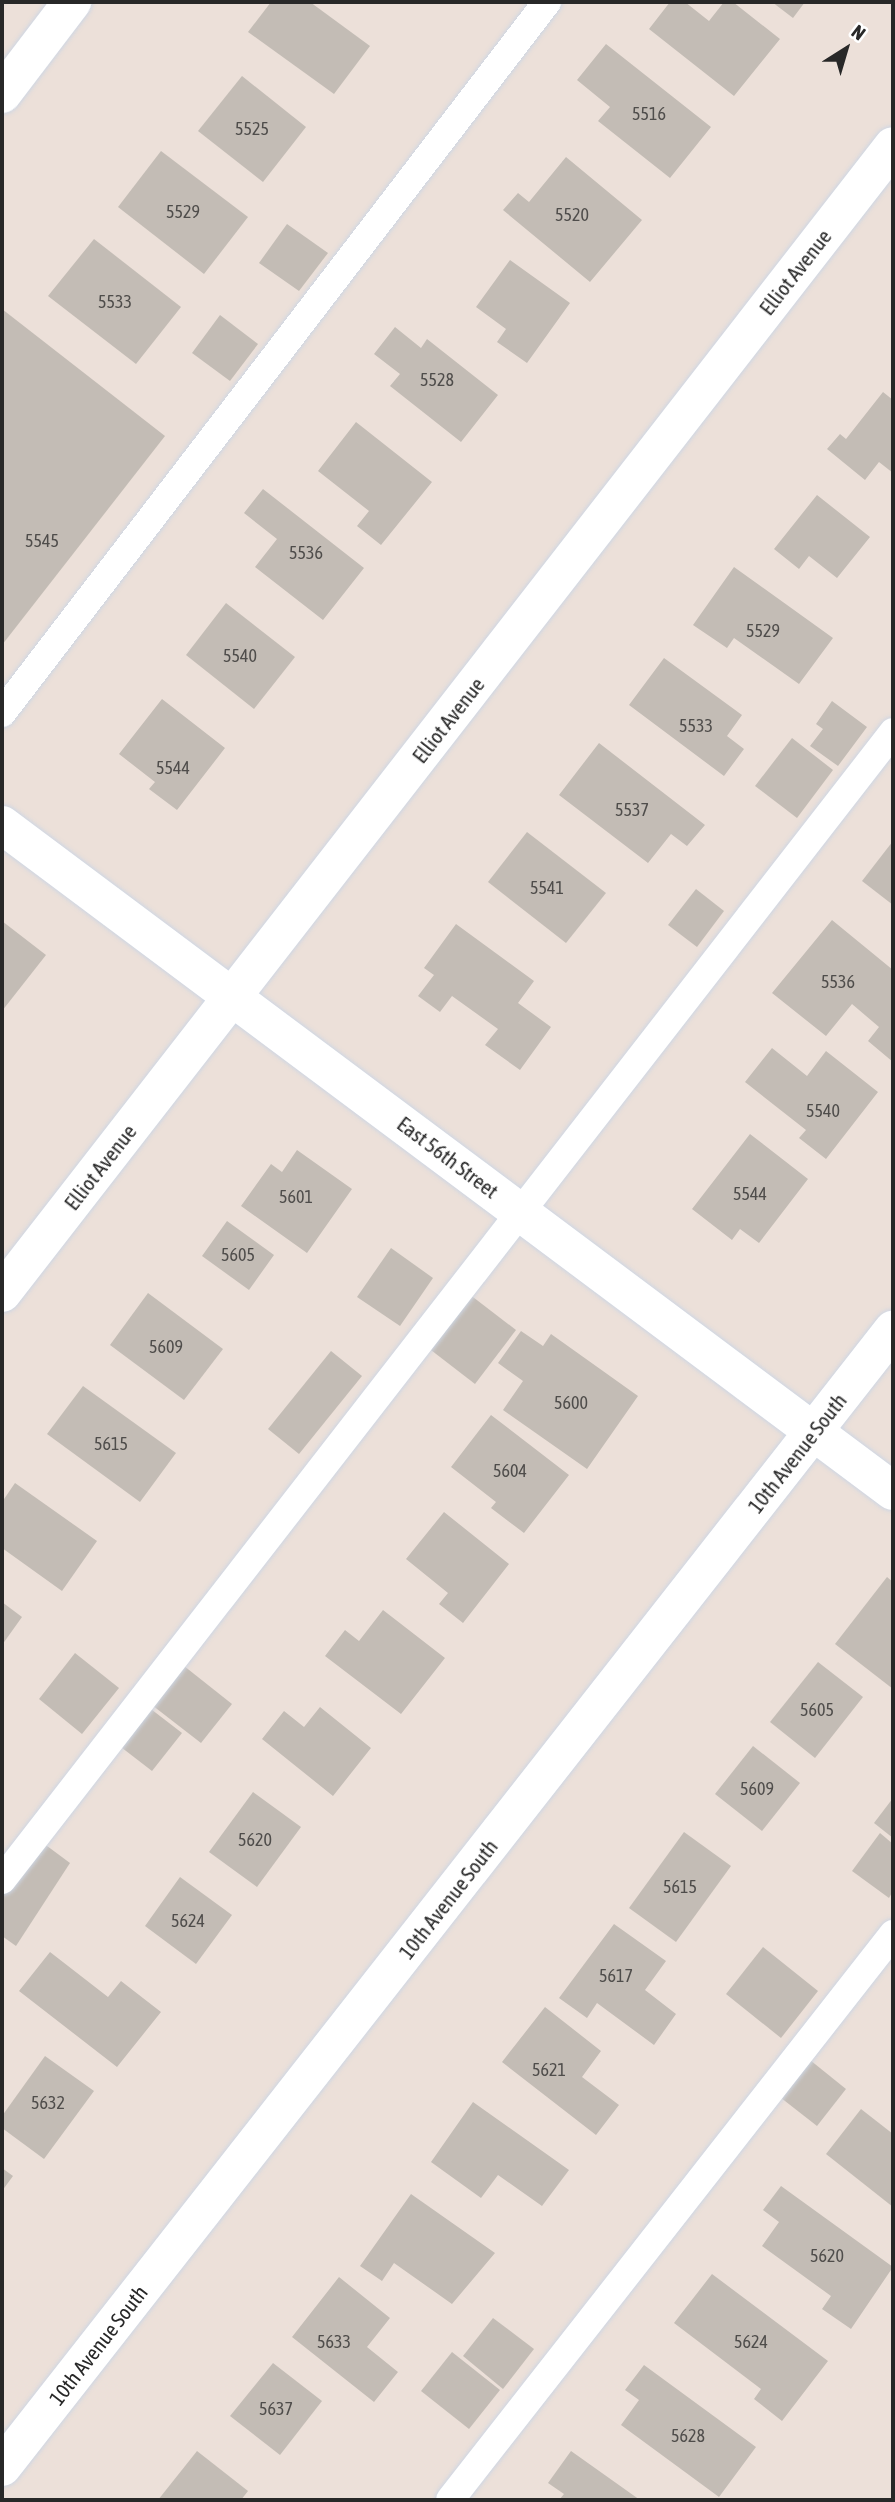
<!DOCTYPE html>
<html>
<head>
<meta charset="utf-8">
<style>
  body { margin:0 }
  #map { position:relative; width:895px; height:2502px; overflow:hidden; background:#ece0d9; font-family:"Asap Condensed",sans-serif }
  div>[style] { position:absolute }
  .building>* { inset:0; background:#c3bcb5 }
  .roads { filter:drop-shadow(0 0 2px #ced6e3) drop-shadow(0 0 2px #ced6e3) }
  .lane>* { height:28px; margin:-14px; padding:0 14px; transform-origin:14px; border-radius:14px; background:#fff }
  .street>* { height:38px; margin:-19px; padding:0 19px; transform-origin:19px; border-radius:19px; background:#fff }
  .secondary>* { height:38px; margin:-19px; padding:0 19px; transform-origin:19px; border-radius:19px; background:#fff }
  span { translate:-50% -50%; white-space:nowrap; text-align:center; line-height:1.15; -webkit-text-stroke:7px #fff; paint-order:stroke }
  .number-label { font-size:18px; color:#4f4d4b }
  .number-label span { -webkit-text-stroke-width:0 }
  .street-label { font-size:21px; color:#282828 }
  .frame { position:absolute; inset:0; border:4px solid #282828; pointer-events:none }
  .north { position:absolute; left:811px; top:14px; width:70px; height:70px; -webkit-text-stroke:5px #fff; paint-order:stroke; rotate:37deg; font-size:19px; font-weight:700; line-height:28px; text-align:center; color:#282828 }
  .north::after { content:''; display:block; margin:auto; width:24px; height:32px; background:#282828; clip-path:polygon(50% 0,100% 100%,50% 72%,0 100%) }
</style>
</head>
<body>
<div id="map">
  <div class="building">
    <div style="clip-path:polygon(271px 2px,310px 2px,370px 46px,334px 94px,248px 32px)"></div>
    <div style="clip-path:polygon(670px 2px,685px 2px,709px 21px,724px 2px,733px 2px,780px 39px,734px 96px,649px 29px)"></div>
    <div style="clip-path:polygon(772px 2px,805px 2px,793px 18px)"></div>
    <div style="clip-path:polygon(606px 44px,711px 127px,670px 178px,598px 121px,610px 107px,577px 80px)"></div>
    <div style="clip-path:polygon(242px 76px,306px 127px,263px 182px,198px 131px)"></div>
    <div style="clip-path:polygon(161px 151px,248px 217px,204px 274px,118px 207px)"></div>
    <div style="clip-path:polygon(566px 157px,642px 220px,590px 282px,503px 210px,518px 193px,529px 202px)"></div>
    <div style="clip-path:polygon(287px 224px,328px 253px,299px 291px,259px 263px)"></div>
    <div style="clip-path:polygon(94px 239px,181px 307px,136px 364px,48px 296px)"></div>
    <div style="clip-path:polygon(510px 260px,570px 303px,527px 363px,497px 342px,506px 329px,476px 307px)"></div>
    <div style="clip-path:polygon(2px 309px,165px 436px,2px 645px)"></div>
    <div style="clip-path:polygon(220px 315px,258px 344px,230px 381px,192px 353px)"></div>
    <div style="clip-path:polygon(395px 327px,421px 348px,427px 339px,498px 395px,461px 442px,390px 386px,400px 374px,374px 354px)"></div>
    <div style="clip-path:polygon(883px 392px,893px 400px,893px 473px,879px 462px,865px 480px,827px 449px,840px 434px,846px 439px)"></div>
    <div style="clip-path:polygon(356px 422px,432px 482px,381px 545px,357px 526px,369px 511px,318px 471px)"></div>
    <div style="clip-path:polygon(263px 489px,364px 568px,323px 620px,255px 567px,277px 539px,244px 513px)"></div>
    <div style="clip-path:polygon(817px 495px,870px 537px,837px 578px,809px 556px,799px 569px,774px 549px)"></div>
    <div style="clip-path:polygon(734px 567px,833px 638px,799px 684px,734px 638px,727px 648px,693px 625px)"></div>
    <div style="clip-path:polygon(226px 603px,295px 657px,254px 709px,186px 655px)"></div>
    <div style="clip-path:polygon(664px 658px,742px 715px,727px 736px,744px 749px,724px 776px,629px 705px)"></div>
    <div style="clip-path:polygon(162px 699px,225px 748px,177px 810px,149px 789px,155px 782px,119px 754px)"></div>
    <div style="clip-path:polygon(832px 701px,867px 727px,838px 766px,810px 746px,823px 729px,816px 724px)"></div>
    <div style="clip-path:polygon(792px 738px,833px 770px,797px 818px,755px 786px)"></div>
    <div style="clip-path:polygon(599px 743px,705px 825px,687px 846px,671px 834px,648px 863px,559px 795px)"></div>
    <div style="clip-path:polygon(527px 832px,606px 893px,566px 943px,488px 882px)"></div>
    <div style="clip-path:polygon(893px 841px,893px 905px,862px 881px)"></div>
    <div style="clip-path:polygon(696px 889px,724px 911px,697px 947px,668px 925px)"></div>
    <div style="clip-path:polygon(832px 920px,893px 970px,893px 1062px,868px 1041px,879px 1027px,852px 1004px,826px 1036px,772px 993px)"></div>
    <div style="clip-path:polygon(2px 921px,46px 955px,2px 1011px)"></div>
    <div style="clip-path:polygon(456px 924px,534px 981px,518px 1003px,551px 1027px,520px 1070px,485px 1045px,498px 1029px,452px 996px,440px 1012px,418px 996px,434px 975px,424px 968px)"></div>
    <div style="clip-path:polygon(772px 1048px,807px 1076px,826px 1051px,878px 1092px,826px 1159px,799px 1138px,806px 1130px,745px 1082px)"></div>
    <div style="clip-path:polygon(750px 1134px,808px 1179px,759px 1243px,740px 1229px,732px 1240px,692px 1209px)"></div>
    <div style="clip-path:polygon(297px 1150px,352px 1189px,307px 1253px,241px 1206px,271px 1164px,282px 1172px)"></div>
    <div style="clip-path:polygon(227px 1221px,274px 1255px,249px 1290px,202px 1256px)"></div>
    <div style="clip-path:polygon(391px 1248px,433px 1278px,400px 1326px,357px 1297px)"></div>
    <div style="clip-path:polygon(148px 1293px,223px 1349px,184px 1400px,110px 1345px)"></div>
    <div style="clip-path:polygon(469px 1294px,516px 1330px,475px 1384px,427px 1347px)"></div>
    <div style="clip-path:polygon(521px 1331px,543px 1346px,551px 1334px,638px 1396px,587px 1469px,503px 1410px,523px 1381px,498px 1363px)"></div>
    <div style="clip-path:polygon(331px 1351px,362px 1376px,299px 1454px,268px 1429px)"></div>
    <div style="clip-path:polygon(83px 1386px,176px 1453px,140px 1502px,47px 1434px)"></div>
    <div style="clip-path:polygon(491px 1415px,569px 1475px,524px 1533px,491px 1508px,496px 1502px,451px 1467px)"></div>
    <div style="clip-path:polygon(15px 1483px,97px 1541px,62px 1591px,2px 1548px,2px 1502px)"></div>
    <div style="clip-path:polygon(444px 1512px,509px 1564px,463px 1623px,439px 1604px,448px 1593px,406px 1559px)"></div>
    <div style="clip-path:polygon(887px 1577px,893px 1582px,893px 1689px,835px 1644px)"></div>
    <div style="clip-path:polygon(2px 1602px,22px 1617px,2px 1645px)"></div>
    <div style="clip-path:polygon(383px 1610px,445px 1658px,401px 1714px,325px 1656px,345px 1630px,359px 1641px)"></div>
    <div style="clip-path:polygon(75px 1653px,119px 1688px,82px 1734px,39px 1699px)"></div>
    <div style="clip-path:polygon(179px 1662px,232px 1704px,201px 1743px,148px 1702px)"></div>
    <div style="clip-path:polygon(818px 1662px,863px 1697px,815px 1758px,770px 1722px)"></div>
    <div style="clip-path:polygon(147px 1706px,182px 1733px,152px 1771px,117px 1744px)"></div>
    <div style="clip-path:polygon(320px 1707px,371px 1748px,333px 1796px,262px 1739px,284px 1711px,304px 1727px)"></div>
    <div style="clip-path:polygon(753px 1746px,800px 1783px,762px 1831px,715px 1794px)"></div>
    <div style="clip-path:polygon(253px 1792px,301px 1827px,257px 1887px,209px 1852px)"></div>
    <div style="clip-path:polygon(893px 1798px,893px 1838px,874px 1823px)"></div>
    <div style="clip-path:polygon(684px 1832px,731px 1866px,676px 1942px,629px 1908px)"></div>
    <div style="clip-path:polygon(880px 1833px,893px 1844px,893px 1891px,889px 1898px,852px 1871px)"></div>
    <div style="clip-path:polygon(39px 1840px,70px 1863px,16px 1946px,2px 1936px,2px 1892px)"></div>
    <div style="clip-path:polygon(180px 1877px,232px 1915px,196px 1964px,145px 1926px)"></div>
    <div style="clip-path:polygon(614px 1924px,666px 1961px,645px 1990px,676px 2014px,654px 2045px,597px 2003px,587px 2018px,559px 1998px)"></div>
    <div style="clip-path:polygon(763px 1947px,818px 1991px,781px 2038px,726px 1994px)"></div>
    <div style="clip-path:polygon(50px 1952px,108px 1997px,121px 1981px,161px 2012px,117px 2067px,19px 1991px)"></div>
    <div style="clip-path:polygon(545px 2007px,601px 2051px,582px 2077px,619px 2105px,596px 2135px,502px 2062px)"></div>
    <div style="clip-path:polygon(45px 2056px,94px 2091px,44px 2159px,2px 2128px,2px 2116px)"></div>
    <div style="clip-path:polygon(805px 2056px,846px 2089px,817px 2126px,776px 2094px)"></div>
    <div style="clip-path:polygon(473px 2102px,569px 2170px,542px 2206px,498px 2175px,481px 2198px,431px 2162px)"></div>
    <div style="clip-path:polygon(861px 2109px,893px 2134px,893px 2207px,826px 2154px)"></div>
    <div style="clip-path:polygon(2px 2168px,13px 2176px,2px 2191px)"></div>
    <div style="clip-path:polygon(781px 2186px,893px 2267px,851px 2329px,822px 2309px,831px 2296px,762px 2246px,779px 2222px,763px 2210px)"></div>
    <div style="clip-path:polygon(411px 2194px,495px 2253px,452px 2304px,394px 2263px,382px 2281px,360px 2266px)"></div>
    <div style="clip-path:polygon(712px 2274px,828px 2361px,782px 2421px,754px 2399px,761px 2389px,674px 2323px)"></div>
    <div style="clip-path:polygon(339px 2277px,390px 2318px,367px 2347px,398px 2372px,374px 2402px,292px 2337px)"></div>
    <div style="clip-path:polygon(493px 2318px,534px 2349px,503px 2389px,463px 2356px)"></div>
    <div style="clip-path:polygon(452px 2352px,500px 2390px,469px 2429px,421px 2391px)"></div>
    <div style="clip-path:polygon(273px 2363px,322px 2401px,280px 2455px,230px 2416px)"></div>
    <div style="clip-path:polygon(644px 2365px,756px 2447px,719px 2497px,621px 2425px,639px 2400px,625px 2390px)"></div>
    <div style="clip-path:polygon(197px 2451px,248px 2491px,241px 2500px,158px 2500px)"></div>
    <div style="clip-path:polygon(571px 2451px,640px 2500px,559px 2500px,564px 2494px,548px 2483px)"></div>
  </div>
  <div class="roads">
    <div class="lane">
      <div style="left:2px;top:713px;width:896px;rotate:-52.53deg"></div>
      <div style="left:2px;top:1880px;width:1453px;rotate:-52.18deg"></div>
      <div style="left:450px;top:2500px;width:719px;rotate:-51.95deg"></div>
    </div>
    <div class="street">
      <div style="left:2px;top:825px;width:1112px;rotate:36.78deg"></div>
      <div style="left:2px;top:1293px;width:1452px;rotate:-52.16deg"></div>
      <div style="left:2px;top:2467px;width:1445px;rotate:-51.92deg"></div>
    </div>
    <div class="secondary">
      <div style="left:2px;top:94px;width:116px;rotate:-52.7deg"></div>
    </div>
  </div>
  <div class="number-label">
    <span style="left:649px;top:114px">5516</span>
    <span style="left:252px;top:129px">5525</span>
    <span style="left:183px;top:212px">5529</span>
    <span style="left:572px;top:215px">5520</span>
    <span style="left:115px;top:302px">5533</span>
    <span style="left:437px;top:380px">5528</span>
    <span style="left:42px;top:541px">5545</span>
    <span style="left:306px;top:553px">5536</span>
    <span style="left:763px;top:631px">5529</span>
    <span style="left:240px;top:656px">5540</span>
    <span style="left:696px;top:726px">5533</span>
    <span style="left:173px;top:768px">5544</span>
    <span style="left:632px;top:810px">5537</span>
    <span style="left:547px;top:888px">5541</span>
    <span style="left:838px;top:982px">5536</span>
    <span style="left:823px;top:1111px">5540</span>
    <span style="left:750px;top:1194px">5544</span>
    <span style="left:296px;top:1197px">5601</span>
    <span style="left:238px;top:1255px">5605</span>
    <span style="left:166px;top:1347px">5609</span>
    <span style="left:571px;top:1403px">5600</span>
    <span style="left:111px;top:1444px">5615</span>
    <span style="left:510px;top:1471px">5604</span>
    <span style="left:817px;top:1710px">5605</span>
    <span style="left:757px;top:1789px">5609</span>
    <span style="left:255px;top:1840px">5620</span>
    <span style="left:680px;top:1887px">5615</span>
    <span style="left:188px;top:1921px">5624</span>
    <span style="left:616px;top:1976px">5617</span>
    <span style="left:549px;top:2070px">5621</span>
    <span style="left:48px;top:2103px">5632</span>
    <span style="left:827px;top:2256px">5620</span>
    <span style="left:334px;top:2342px">5633</span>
    <span style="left:751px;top:2342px">5624</span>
    <span style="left:276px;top:2409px">5637</span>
    <span style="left:688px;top:2436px">5628</span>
  </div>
  <div class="street-label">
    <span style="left:795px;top:272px;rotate:-52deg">Elliot Avenue</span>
    <span style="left:448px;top:720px;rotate:-52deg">Elliot Avenue</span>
    <span style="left:448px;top:1157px;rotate:37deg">East 56th Street</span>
    <span style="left:100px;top:1167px;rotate:-52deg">Elliot Avenue</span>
    <span style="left:797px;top:1453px;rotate:-52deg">10th Avenue South</span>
    <span style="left:448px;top:1899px;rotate:-52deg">10th Avenue South</span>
    <span style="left:98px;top:2345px;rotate:-52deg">10th Avenue South</span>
  </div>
  <div class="frame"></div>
  <div class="north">N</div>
</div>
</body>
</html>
